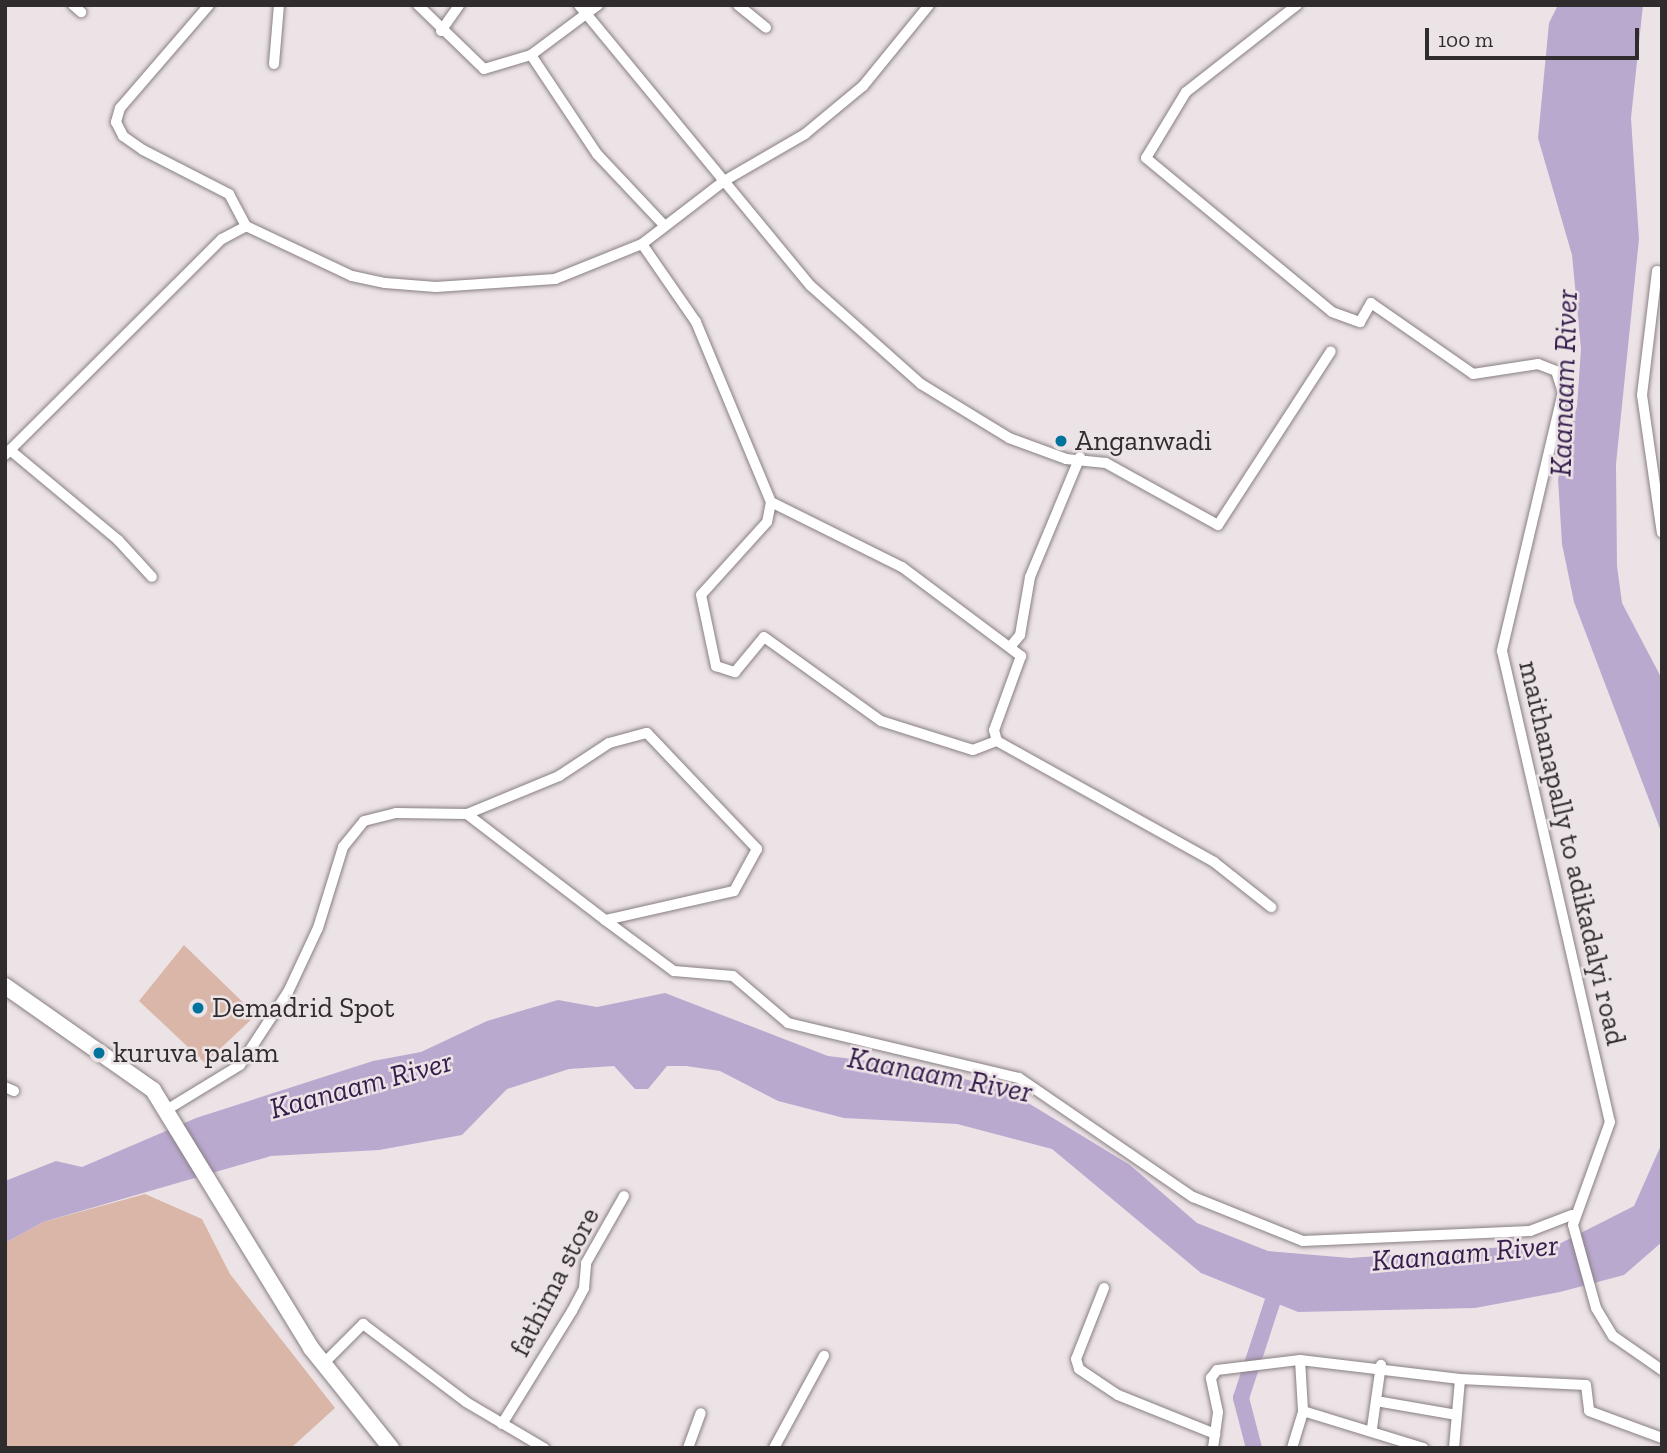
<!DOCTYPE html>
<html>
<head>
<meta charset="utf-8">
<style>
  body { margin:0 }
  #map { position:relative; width:1667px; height:1453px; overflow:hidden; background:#ece3e6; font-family:"Zilla Slab",serif }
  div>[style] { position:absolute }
  .green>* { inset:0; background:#dab6a8 }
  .water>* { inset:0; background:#baa9cf }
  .canal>* { height:16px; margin:-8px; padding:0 8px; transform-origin:8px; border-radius:8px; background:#baa9cf }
  .roads { filter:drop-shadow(0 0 2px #877f82) drop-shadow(0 0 2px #877f82) }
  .street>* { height:10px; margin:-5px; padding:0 5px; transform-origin:5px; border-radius:5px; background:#fff }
  .secondary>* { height:16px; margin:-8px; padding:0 8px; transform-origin:8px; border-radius:8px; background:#fff }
  .dots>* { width:19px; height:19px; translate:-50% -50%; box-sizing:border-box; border:4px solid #ece3e6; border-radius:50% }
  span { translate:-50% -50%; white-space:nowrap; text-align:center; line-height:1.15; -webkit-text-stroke:5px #ece3e6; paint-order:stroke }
  .poi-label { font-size:28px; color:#302c2d }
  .left { translate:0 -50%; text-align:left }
  .street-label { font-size:28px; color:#302c2d }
  .water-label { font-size:30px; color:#351c4c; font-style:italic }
  .frame { position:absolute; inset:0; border:7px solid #302c2d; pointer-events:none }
  .scale { position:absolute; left:1425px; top:28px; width:214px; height:32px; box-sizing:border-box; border:4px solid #302c2d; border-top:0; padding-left:9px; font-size:21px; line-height:24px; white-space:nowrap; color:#302c2d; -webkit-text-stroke:5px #ece3e6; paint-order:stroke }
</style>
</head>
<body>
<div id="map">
  <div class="green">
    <div style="clip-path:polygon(184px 945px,256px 1015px,205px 1063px,139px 1001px)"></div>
    <div style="clip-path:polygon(145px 1194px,202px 1219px,230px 1274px,335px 1408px,291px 1448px,5px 1448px,5px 1243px,43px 1222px)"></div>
  </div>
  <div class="water">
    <div style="clip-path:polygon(1558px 5px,1643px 5px,1631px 118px,1639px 239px,1616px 464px,1617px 566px,1622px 603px,1662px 679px,1662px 834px,1574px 602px,1562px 544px,1558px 479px,1577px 406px,1581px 349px,1572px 255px,1538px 138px,1549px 23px)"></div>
    <div style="clip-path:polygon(665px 993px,828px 1056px,918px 1067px,1007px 1090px,1130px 1165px,1197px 1223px,1268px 1251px,1350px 1258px,1561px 1243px,1634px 1206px,1662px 1143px,1662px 1242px,1624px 1275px,1560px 1292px,1475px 1308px,1298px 1312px,1201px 1273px,1052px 1149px,957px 1124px,844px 1118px,778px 1101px,720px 1071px,686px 1066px,667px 1066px,648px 1089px,635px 1089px,614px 1066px,569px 1069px,507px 1089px,462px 1135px,379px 1150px,271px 1156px,43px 1222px,5px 1243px,5px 1181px,56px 1161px,82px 1167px,196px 1118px,373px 1061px,421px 1052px,487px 1021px,558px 1000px,597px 1007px)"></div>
  </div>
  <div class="canal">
    <div style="left:1254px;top:1448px;width:52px;rotate:-104.6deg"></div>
    <div style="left:1241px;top:1398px;width:119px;rotate:-71.9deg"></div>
  </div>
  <div class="roads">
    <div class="street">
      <div style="left:73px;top:5px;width:11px;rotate:41deg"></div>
      <div style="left:209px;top:5px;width:136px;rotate:130.8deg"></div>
      <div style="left:120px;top:108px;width:15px;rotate:106deg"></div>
      <div style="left:116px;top:122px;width:16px;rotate:63deg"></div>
      <div style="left:123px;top:136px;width:24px;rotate:35deg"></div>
      <div style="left:143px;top:150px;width:97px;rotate:27.1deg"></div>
      <div style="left:229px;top:194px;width:36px;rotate:62deg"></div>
      <div style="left:418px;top:5px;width:92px;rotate:44.1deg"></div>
      <div style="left:484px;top:69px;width:49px;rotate:-16.6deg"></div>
      <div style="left:531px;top:55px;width:84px;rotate:-36.7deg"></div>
      <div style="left:579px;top:5px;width:364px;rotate:50.5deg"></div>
      <div style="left:811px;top:286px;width:147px;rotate:41.7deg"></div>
      <div style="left:921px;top:384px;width:103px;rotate:31.5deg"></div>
      <div style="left:1009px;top:438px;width:61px;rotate:20.2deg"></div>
      <div style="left:1066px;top:459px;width:40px;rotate:5.7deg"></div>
      <div style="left:1106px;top:463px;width:128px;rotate:29deg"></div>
      <div style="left:1218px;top:525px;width:207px;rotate:-57deg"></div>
      <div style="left:738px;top:5px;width:36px;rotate:39deg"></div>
      <div style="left:1297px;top:5px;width:141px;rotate:141.9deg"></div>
      <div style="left:1186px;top:92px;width:77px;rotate:121.2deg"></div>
      <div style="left:1146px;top:158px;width:241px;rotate:39.6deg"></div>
      <div style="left:1332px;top:312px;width:30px;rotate:20deg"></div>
      <div style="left:1360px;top:322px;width:22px;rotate:-60deg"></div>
      <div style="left:1371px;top:303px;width:124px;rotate:34.8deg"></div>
      <div style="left:1473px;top:374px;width:66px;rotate:-8.7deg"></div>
      <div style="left:1538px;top:364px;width:19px;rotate:21deg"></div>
      <div style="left:1556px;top:371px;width:22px;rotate:72deg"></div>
      <div style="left:1563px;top:392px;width:266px;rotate:103.3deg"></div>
      <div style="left:1502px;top:651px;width:483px;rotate:77.1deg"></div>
      <div style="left:1610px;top:1122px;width:109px;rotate:109.8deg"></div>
      <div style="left:1573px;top:1225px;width:86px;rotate:74.5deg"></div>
      <div style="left:1596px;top:1308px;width:33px;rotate:59deg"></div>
      <div style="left:1613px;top:1336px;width:60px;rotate:34.8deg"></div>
      <div style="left:441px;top:31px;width:32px;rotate:-55deg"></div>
      <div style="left:531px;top:55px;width:119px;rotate:56.3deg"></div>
      <div style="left:597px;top:154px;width:96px;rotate:46.7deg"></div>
      <div style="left:274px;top:64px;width:59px;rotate:-85.2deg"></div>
      <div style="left:642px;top:244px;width:95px;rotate:55.3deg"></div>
      <div style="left:696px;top:322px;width:195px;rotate:67.4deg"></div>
      <div style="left:771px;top:502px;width:146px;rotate:26.4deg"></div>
      <div style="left:902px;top:567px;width:149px;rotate:36.8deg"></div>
      <div style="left:1021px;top:656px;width:79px;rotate:110deg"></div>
      <div style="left:994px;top:730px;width:11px;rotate:75deg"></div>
      <div style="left:997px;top:741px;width:248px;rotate:29.1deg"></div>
      <div style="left:1214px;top:862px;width:73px;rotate:38.3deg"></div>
      <div style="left:1657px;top:271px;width:125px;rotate:96.9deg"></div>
      <div style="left:1642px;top:395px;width:139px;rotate:81.8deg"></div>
      <div style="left:10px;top:450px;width:141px;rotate:39.8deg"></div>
      <div style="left:118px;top:540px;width:50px;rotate:47.4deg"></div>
      <div style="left:5px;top:455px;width:306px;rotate:-44.9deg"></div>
      <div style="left:222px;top:239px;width:27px;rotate:-28deg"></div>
      <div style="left:246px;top:226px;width:117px;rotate:25.3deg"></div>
      <div style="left:352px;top:276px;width:34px;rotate:12deg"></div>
      <div style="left:385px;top:283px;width:51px;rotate:4.5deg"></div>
      <div style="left:436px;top:287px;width:119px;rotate:-3.8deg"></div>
      <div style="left:555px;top:279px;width:94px;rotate:-21.9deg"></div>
      <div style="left:642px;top:244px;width:103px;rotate:-37.5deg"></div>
      <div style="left:724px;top:181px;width:94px;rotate:-30.1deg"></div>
      <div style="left:805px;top:134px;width:75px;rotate:-39.6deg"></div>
      <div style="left:863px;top:86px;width:104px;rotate:-50.8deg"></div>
      <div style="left:771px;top:502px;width:20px;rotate:101deg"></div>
      <div style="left:767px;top:522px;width:98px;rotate:132.1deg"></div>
      <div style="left:701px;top:595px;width:73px;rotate:78.1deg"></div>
      <div style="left:716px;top:666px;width:20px;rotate:18deg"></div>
      <div style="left:735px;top:672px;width:45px;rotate:-50.4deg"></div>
      <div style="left:764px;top:637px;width:144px;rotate:35.7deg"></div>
      <div style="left:881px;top:721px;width:96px;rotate:17.5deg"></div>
      <div style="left:973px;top:750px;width:26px;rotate:-21deg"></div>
      <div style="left:1010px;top:647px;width:16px;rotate:-50deg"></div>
      <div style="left:1020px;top:635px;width:59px;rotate:-80.2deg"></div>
      <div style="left:1030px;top:577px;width:130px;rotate:-67.4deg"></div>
      <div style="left:467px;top:814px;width:174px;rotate:37.5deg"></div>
      <div style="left:5px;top:1087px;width:10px;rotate:24deg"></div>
      <div style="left:168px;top:1109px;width:84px;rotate:-31.4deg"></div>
      <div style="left:240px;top:1065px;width:87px;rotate:-56.7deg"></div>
      <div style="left:288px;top:992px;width:71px;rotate:-64.9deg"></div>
      <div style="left:318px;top:928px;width:85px;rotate:-72.8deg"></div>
      <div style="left:343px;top:847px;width:33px;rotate:-51deg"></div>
      <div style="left:364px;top:821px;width:33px;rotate:-14deg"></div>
      <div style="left:396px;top:813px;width:71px;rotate:0.8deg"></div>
      <div style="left:467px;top:814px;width:100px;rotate:-22.4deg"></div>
      <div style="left:559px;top:776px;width:60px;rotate:-33.4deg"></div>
      <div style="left:609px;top:743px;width:39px;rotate:-15deg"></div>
      <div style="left:647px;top:733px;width:160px;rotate:46.5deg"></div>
      <div style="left:757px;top:849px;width:48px;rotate:118.7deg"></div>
      <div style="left:734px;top:891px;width:132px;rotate:167.3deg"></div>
      <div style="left:605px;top:920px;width:86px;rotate:36.5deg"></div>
      <div style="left:674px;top:971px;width:59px;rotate:4.8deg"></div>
      <div style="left:733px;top:976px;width:72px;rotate:40.5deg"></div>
      <div style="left:788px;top:1023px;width:237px;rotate:13.4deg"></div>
      <div style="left:1019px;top:1078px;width:211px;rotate:34.4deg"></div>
      <div style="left:1193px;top:1197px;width:118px;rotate:21.8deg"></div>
      <div style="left:1303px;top:1241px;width:227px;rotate:-2.5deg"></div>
      <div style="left:1530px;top:1231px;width:45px;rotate:-20.9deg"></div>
      <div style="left:1104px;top:1288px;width:76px;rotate:111.5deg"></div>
      <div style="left:1076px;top:1359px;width:10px;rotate:73deg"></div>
      <div style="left:1079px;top:1369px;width:47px;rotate:33.7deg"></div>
      <div style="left:1118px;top:1395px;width:105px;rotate:21.9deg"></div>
      <div style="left:1300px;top:1360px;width:161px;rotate:6.8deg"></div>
      <div style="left:323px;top:1364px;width:57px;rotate:-45deg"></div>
      <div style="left:363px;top:1324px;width:129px;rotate:37.1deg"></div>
      <div style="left:466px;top:1402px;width:91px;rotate:30.5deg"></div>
      <div style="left:1376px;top:1401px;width:82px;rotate:9.8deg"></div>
      <div style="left:502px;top:1424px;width:133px;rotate:-58.2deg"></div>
      <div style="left:572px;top:1311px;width:26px;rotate:-62deg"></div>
      <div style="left:584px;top:1288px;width:25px;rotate:-85deg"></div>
      <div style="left:586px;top:1263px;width:77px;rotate:-60.4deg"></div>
      <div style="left:1372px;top:1428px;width:64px;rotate:-81.9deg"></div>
      <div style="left:688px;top:1448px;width:37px;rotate:-70deg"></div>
      <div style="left:774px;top:1448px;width:105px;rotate:-61.5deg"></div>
      <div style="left:1213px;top:1448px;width:36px;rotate:-82deg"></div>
      <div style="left:1218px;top:1412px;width:35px;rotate:-102deg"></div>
      <div style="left:1211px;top:1378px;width:10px;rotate:-53deg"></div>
      <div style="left:1217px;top:1370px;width:84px;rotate:-6.9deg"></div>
      <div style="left:1300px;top:1360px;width:51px;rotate:86.6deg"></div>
      <div style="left:1303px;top:1411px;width:126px;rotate:17.1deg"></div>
      <div style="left:1292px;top:1448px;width:39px;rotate:-73deg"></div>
      <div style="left:1454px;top:1448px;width:69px;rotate:-85deg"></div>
      <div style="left:1460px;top:1379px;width:126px;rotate:2.7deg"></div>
      <div style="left:1586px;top:1385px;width:26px;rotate:83deg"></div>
      <div style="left:1589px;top:1411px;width:78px;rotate:20.3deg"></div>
    </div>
    <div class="secondary">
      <div style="left:5px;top:986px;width:181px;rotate:35.1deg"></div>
      <div style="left:153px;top:1090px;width:303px;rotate:58.5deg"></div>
      <div style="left:311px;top:1348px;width:128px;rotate:51.3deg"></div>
    </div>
  </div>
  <div class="dots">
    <div style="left:1061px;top:441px;background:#00739d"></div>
    <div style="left:198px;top:1008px;background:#00739d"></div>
    <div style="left:99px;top:1053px;background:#00739d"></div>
  </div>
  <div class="poi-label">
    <span class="left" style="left:1075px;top:441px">Anganwadi</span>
    <span class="left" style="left:212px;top:1008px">Demadrid Spot</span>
    <span class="left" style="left:113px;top:1053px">kuruva palam</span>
  </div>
  <div class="street-label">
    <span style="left:1572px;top:853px;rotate:77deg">maithanapally to adikadalyi road</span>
    <span style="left:555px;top:1282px;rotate:-63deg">fathima store</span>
  </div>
  <div class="water-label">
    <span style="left:1564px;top:383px;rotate:-88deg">Kaanaam River</span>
    <span style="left:940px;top:1075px;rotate:11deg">Kaanaam River</span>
    <span style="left:361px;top:1085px;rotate:-15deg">Kaanaam River</span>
    <span style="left:1465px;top:1253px;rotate:-5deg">Kaanaam River</span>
  </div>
  <div class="frame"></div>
  <div class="scale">100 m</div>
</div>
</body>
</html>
